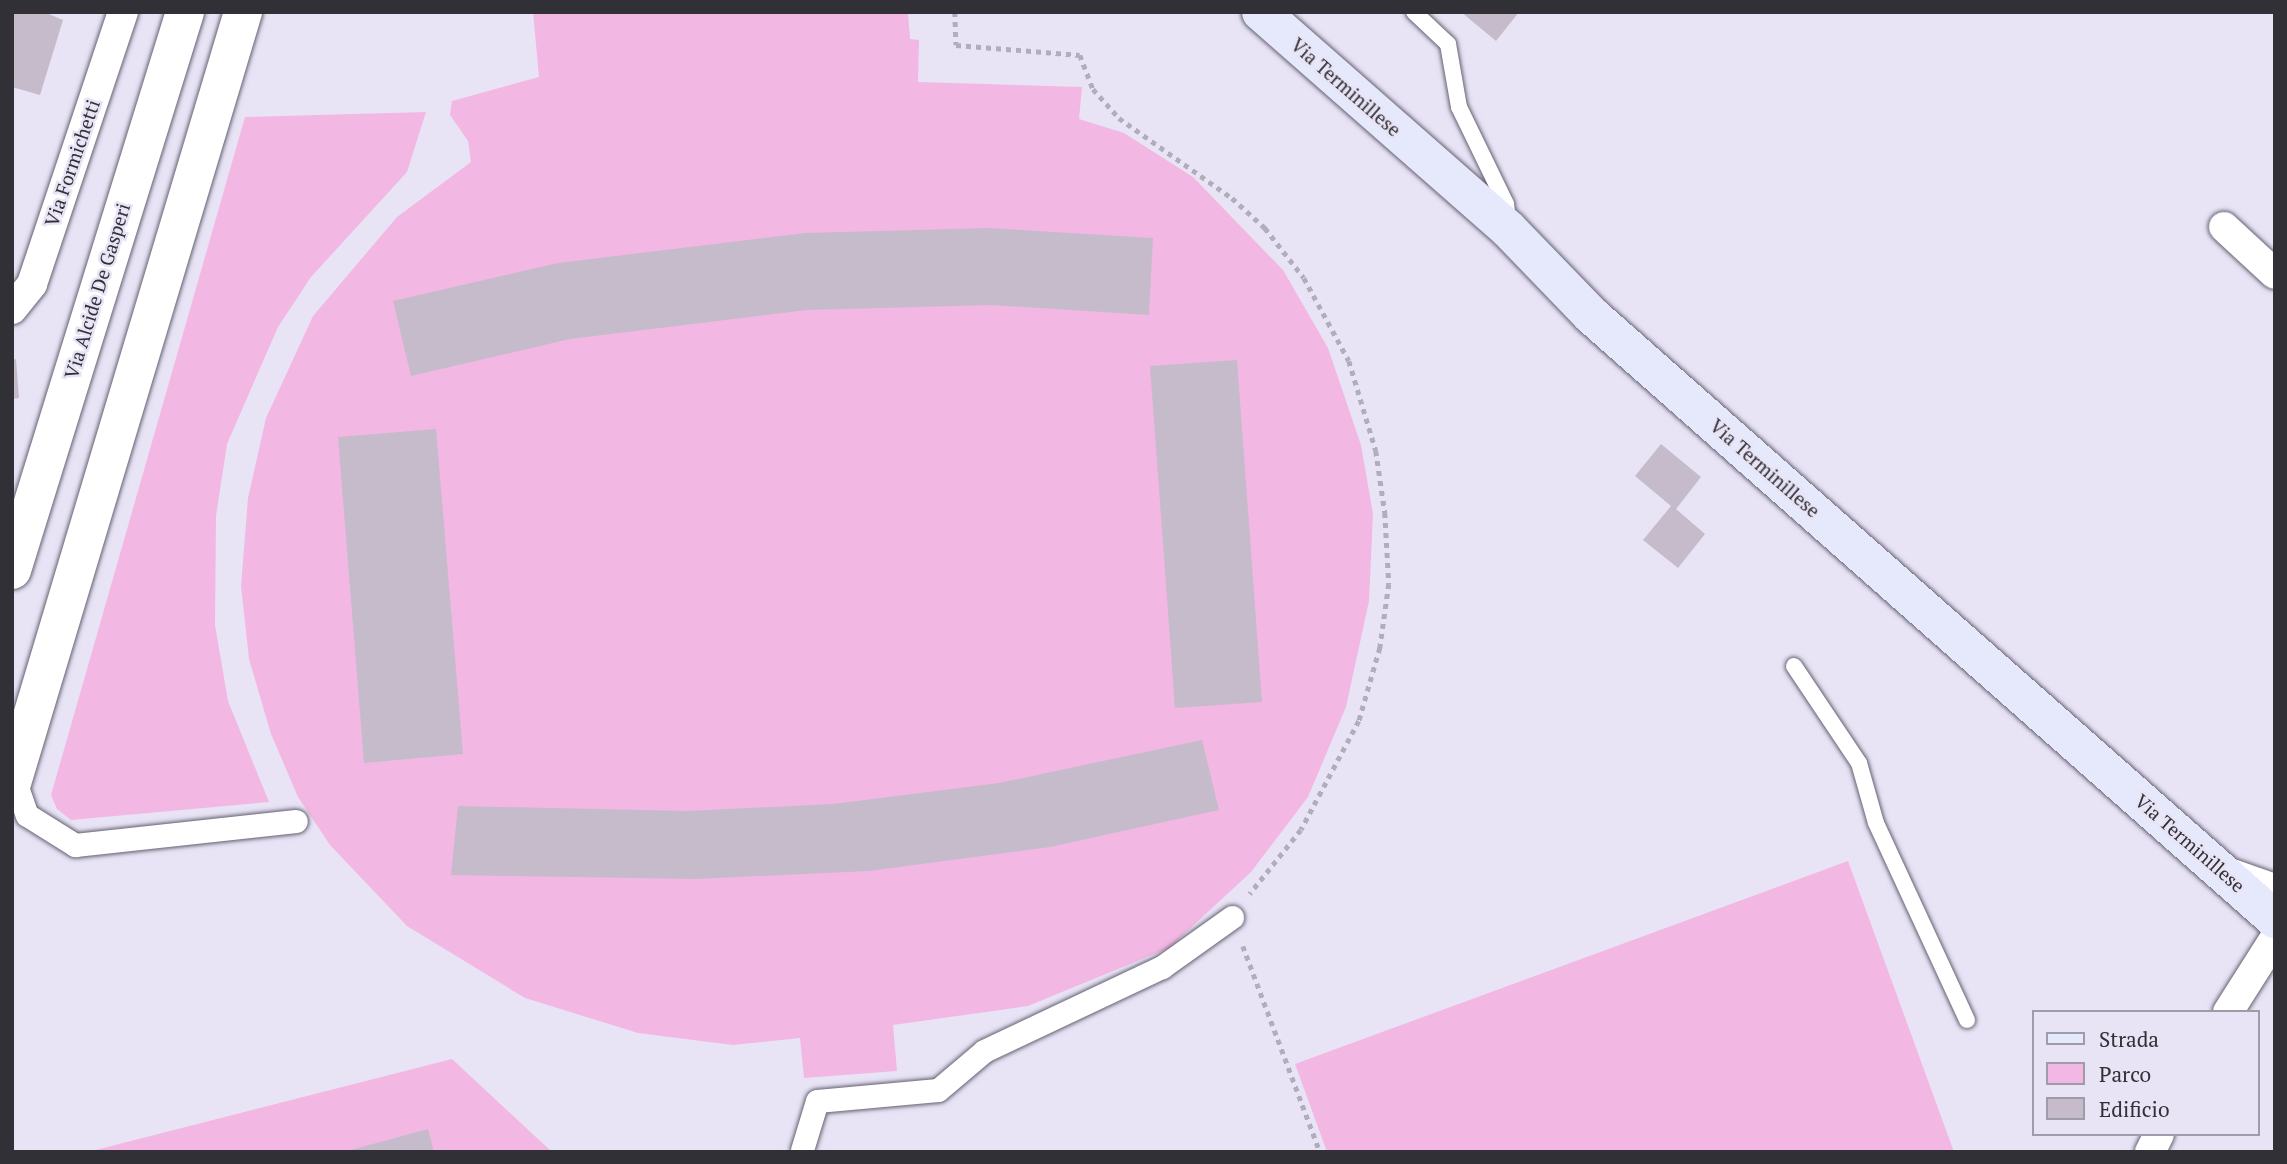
<!DOCTYPE html>
<html>
<head>
<meta charset="utf-8">
<style>
  body { margin:0 }
  #map { position:relative; width:2287px; height:1164px; overflow:hidden; background:#e8e4f6; font-family:"PT Serif",serif }
  div>[style] { position:absolute }
  .green>* { inset:0; background:#f3b7e4 }
  .building>* { inset:0; background:#c6bbcb }
  .path>* { height:4.5px; margin-top:-2.25px; transform-origin:0; background:repeating-linear-gradient(90deg,#b0adbc 0 5px,transparent 0 10px) }
  .roads { filter:drop-shadow(0 0 2px #656171) drop-shadow(0 0 2px #656171) }
  .service>* { height:16px; margin:-8px; padding:0 8px; transform-origin:8px; border-radius:8px; background:#fff }
  .pedestrian>* { height:23px; margin:-11.5px; padding:0 11.5px; transform-origin:11.5px; border-radius:11.5px; background:#fff }
  .minor>* { height:30px; margin:-15px; padding:0 15px; transform-origin:15px; border-radius:15px; background:#fff }
  .tertiary>* { height:38px; margin:-19px; padding:0 19px; transform-origin:19px; border-radius:19px; background:#fff }
  .secondary>* { height:38px; margin:-19px; padding:0 19px; transform-origin:19px; border-radius:19px; background:#e6e8fc }
  span { translate:-50% -50%; white-space:nowrap; text-align:center; line-height:1.15; -webkit-text-stroke:5px #e8e4f6; paint-order:stroke }
  .street-label { font-size:19px; color:#313037 }
  .frame { position:absolute; inset:0; border:14px solid #313037; pointer-events:none }
  .legend { position:absolute; left:2032px; top:1010px; width:228px; height:126px; box-sizing:border-box; background:#e8e4f6; border:2px solid #9f9caa; margin:0; padding:9px 12px; list-style:none; font-size:21px; color:#313037 }
  .legend li { display:flex; align-items:center; gap:14px; height:35px }
  .legend b { width:35px; border:2px solid #9f9caa }
</style>
</head>
<body>
<div id="map">
  <div class="green">
    <div style="clip-path:polygon(533px 12px,908px 12px,910px 39px,919px 40px,918px 82px,1082px 87px,1079px 119px,1124px 133px,1193px 177px,1283px 270px,1328px 348px,1361px 445px,1373px 514px,1369px 601px,1346px 707px,1308px 797px,1251px 872px,1169px 948px,1028px 1006px,893px 1025px,897px 1071px,804px 1078px,800px 1038px,733px 1045px,638px 1033px,525px 998px,407px 926px,330px 845px,298px 797px,271px 734px,249px 659px,241px 586px,248px 498px,266px 418px,313px 316px,397px 217px,471px 162px,468px 141px,450px 115px,452px 101px,539px 77px)"></div>
    <div style="clip-path:polygon(426px 112px,407px 172px,311px 277px,278px 327px,227px 444px,216px 516px,215px 625px,228px 701px,269px 802px,71px 820px,57px 809px,51px 795px,245px 117px)"></div>
    <div style="clip-path:polygon(1848px 861px,1954px 1152px,1327px 1152px,1295px 1064px)"></div>
    <div style="clip-path:polygon(452px 1059px,552px 1152px,88px 1152px)"></div>
  </div>
  <div class="building">
    <div style="clip-path:polygon(12px 12px,44px 12px,63px 20px,40px 95px,12px 87px)"></div>
    <div style="clip-path:polygon(1461px 12px,1519px 12px,1496px 41px)"></div>
    <div style="clip-path:polygon(989px 228px,1153px 238px,1149px 315px,991px 305px,807px 310px,570px 339px,411px 376px,393px 301px,558px 263px,805px 233px)"></div>
    <div style="clip-path:polygon(16px 359px,19px 398px,12px 399px,12px 360px)"></div>
    <div style="clip-path:polygon(1237px 360px,1262px 702px,1175px 708px,1150px 366px)"></div>
    <div style="clip-path:polygon(436px 429px,463px 754px,364px 763px,338px 437px)"></div>
    <div style="clip-path:polygon(1661px 444px,1701px 477px,1676px 509px,1705px 534px,1678px 568px,1643px 540px,1671px 506px,1635px 476px)"></div>
    <div style="clip-path:polygon(1202px 740px,1219px 810px,1050px 847px,869px 871px,696px 879px,451px 875px,458px 806px,688px 811px,833px 804px,999px 783px)"></div>
    <div style="clip-path:polygon(428px 1129px,434px 1152px,347px 1152px,347px 1151px)"></div>
  </div>
  <div class="path">
    <div style="left:955px;top:12px;width:33px;rotate:88deg"></div>
    <div style="left:956px;top:45px;width:124px;rotate:4.6deg"></div>
    <div style="left:1080px;top:55px;width:36px;rotate:69deg"></div>
    <div style="left:1093px;top:89px;width:39px;rotate:48deg"></div>
    <div style="left:1119px;top:118px;width:138px;rotate:35.3deg"></div>
    <div style="left:1232px;top:198px;width:45px;rotate:42.3deg"></div>
    <div style="left:1265px;top:228px;width:63px;rotate:52deg"></div>
    <div style="left:1304px;top:278px;width:94px;rotate:61.5deg"></div>
    <div style="left:1349px;top:361px;width:94px;rotate:73.3deg"></div>
    <div style="left:1376px;top:451px;width:63px;rotate:81.7deg"></div>
    <div style="left:1385px;top:513px;width:71px;rotate:86.8deg"></div>
    <div style="left:1389px;top:584px;width:65px;rotate:98deg"></div>
    <div style="left:1380px;top:648px;width:76px;rotate:106deg"></div>
    <div style="left:1359px;top:721px;width:123px;rotate:118deg"></div>
    <div style="left:1301px;top:830px;width:82px;rotate:128.6deg"></div>
    <div style="left:1243px;top:946px;width:220px;rotate:69.5deg"></div>
  </div>
  <div class="roads">
    <div class="service">
      <div style="left:1414px;top:12px;width:47px;rotate:43.3deg"></div>
      <div style="left:1448px;top:44px;width:64px;rotate:80.1deg"></div>
      <div style="left:1459px;top:107px;width:108px;rotate:64.1deg"></div>
      <div style="left:1506px;top:204px;width:17px;rotate:83deg"></div>
      <div style="left:1794px;top:666px;width:117px;rotate:56.2deg"></div>
      <div style="left:1859px;top:763px;width:62px;rotate:74.2deg"></div>
      <div style="left:1876px;top:823px;width:217px;rotate:65.2deg"></div>
    </div>
    <div class="pedestrian">
      <div style="left:15px;top:781px;width:36px;rotate:71deg"></div>
      <div style="left:27px;top:815px;width:57px;rotate:32deg"></div>
      <div style="left:75px;top:845px;width:222px;rotate:-6.2deg"></div>
      <div style="left:802px;top:1150px;width:51px;rotate:-73deg"></div>
      <div style="left:817px;top:1101px;width:121px;rotate:-5.2deg"></div>
      <div style="left:938px;top:1090px;width:60px;rotate:-40.3deg"></div>
      <div style="left:984px;top:1051px;width:197px;rotate:-25.3deg"></div>
      <div style="left:1162px;top:967px;width:86px;rotate:-35.5deg"></div>
    </div>
    <div class="minor">
      <div style="left:2224px;top:227px;width:69px;rotate:42.7deg"></div>
      <div style="left:12px;top:309px;width:32px;rotate:-51deg"></div>
      <div style="left:32px;top:284px;width:287px;rotate:-71.5deg"></div>
      <div style="left:2229px;top:873px;width:49px;rotate:19.2deg"></div>
      <div style="left:2228px;top:1012px;width:88px;rotate:-57.6deg"></div>
      <div style="left:2150px;top:1152px;width:20px;rotate:-63deg"></div>
    </div>
    <div class="tertiary">
      <div style="left:12px;top:570px;width:584px;rotate:-72.77deg"></div>
      <div style="left:12px;top:783px;width:805px;rotate:-73.32deg"></div>
    </div>
    <div class="secondary">
      <div style="left:1261px;top:12px;width:330px;rotate:41.3deg"></div>
      <div style="left:1509px;top:230px;width:118px;rotate:46deg"></div>
      <div style="left:1591px;top:315px;width:913px;rotate:41.45deg"></div>
    </div>
  </div>
  <div class="street-label">
    <span style="left:1346px;top:87px;rotate:41deg">Via Terminillese</span>
    <span style="left:72px;top:163px;rotate:-71deg">Via Formichetti</span>
    <span style="left:97px;top:291px;rotate:-73deg">Via Alcide De Gasperi</span>
    <span style="left:1765px;top:468px;rotate:41deg">Via Terminillese</span>
    <span style="left:2190px;top:843px;rotate:41deg">Via Terminillese</span>
  </div>
  <div class="frame"></div>
  <ul class="legend">
  <li><b style="height:9px;background:#e6e8fc"></b>Strada</li>
  <li><b style="height:19px;background:#f3b7e4"></b>Parco</li>
  <li><b style="height:19px;background:#c6bbcb"></b>Edificio</li>
  </ul>
</div>
</body>
</html>
